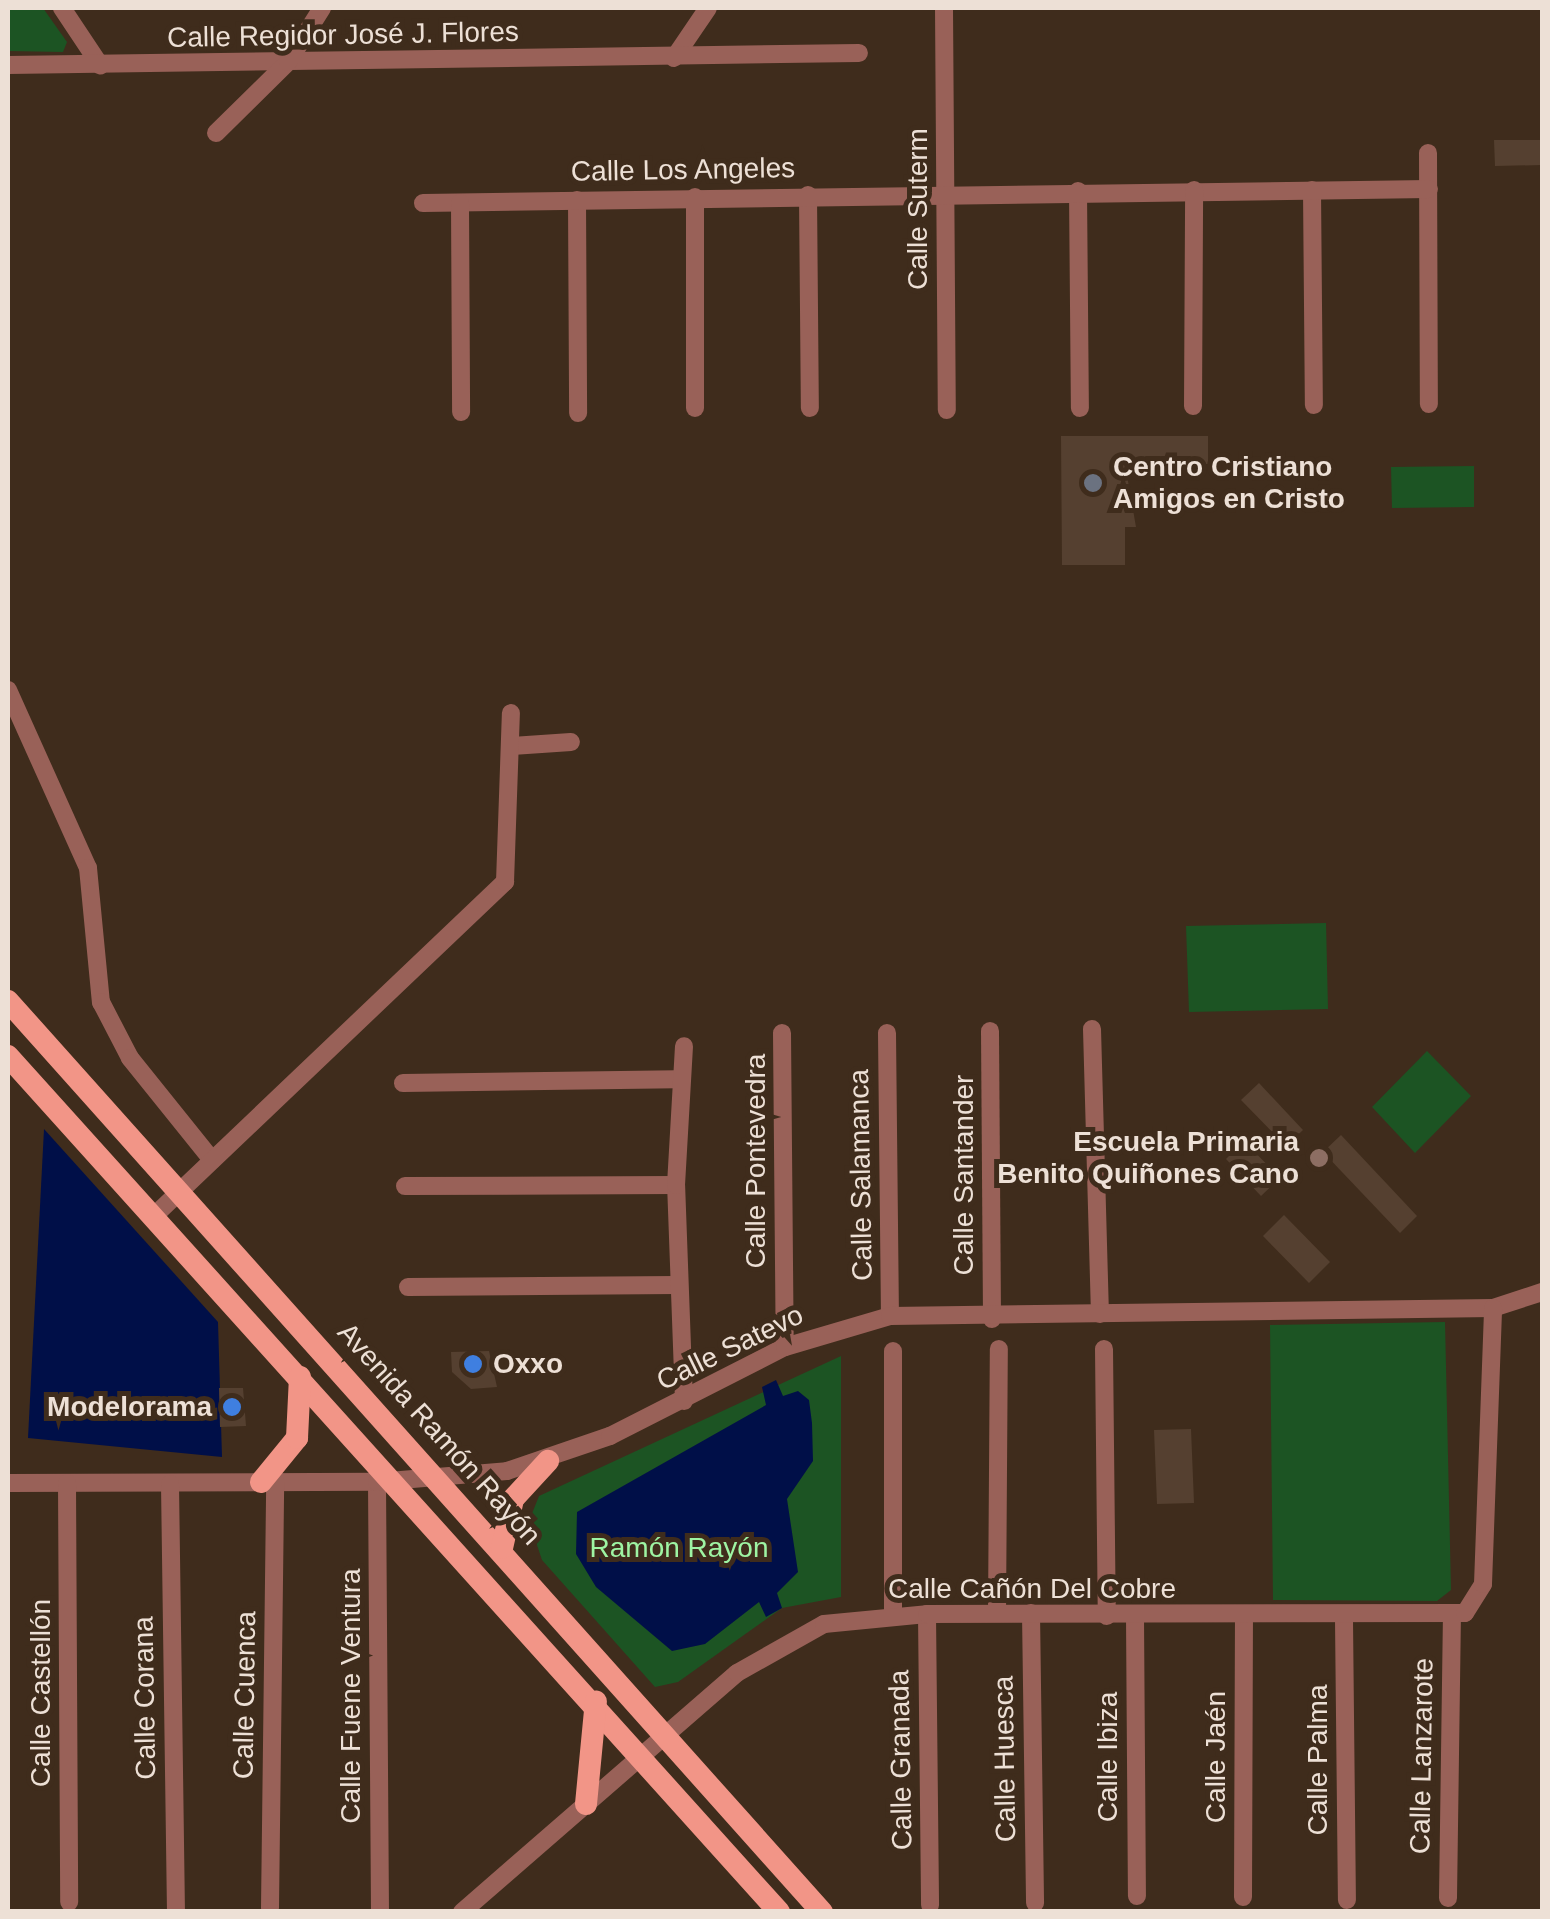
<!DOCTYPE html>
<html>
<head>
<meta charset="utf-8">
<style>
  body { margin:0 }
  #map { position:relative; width:1550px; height:1919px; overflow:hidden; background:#3f2c1c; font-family:Arial,sans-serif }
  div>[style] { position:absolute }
  .green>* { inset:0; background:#1c5423 }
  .water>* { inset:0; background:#000f48 }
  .building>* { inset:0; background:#554030 }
  .minor>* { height:18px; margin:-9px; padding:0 9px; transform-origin:9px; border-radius:9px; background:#996158 }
  .major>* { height:22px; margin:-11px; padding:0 11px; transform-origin:11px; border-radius:11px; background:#f29587 }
  .dots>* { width:28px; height:28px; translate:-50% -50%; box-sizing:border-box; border:5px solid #3f2c1c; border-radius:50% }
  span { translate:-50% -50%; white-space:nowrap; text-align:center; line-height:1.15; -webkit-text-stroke:10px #3f2c1c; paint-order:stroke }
  .street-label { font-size:28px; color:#ede0d6 }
  .poi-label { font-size:28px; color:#ede0d6; font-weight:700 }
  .left { translate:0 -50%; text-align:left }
  .right { translate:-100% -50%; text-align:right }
  .park-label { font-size:28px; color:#9ef4a3 }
  .frame { position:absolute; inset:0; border:10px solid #ede0d6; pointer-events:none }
</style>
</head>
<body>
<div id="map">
  <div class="green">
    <div style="clip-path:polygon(8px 8px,43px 8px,67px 42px,63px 52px,8px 51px)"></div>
    <div style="clip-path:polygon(1474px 466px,1474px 507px,1392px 508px,1391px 467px)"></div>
    <div style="clip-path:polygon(1326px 923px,1328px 1009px,1189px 1012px,1186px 926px)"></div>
    <div style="clip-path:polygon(1427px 1051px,1471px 1096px,1415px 1153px,1372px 1107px)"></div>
    <div style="clip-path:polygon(1445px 1322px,1451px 1590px,1437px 1601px,1273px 1600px,1270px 1325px)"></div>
    <div style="clip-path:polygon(841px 1356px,841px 1597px,782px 1608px,678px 1682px,655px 1687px,542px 1560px,529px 1521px,539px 1496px)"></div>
  </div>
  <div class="water">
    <div style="clip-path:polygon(44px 1129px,218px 1322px,222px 1457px,28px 1438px)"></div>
    <div style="clip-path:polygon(776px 1380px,783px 1396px,798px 1391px,809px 1400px,812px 1423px,813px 1461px,787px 1499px,798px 1572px,777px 1593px,782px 1608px,766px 1617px,759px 1602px,705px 1644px,672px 1651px,596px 1587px,576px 1554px,577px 1512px,766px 1405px,762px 1387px)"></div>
  </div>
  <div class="building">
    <div style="clip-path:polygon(1494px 140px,1542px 140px,1542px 165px,1495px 166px)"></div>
    <div style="clip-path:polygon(1061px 436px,1208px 436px,1208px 464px,1125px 464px,1136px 527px,1125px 527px,1125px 565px,1062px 565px)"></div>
    <div style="clip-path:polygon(1259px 1083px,1303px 1130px,1286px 1146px,1241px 1100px)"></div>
    <div style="clip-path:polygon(1341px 1135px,1417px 1216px,1400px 1233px,1323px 1152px)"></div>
    <div style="clip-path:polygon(1244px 1141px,1280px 1178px,1261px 1196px,1226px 1159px)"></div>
    <div style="clip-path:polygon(1284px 1215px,1330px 1262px,1309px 1283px,1263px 1236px)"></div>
    <div style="clip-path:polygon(489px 1351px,497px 1387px,471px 1389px,452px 1372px,451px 1352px)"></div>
    <div style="clip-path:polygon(219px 1388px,243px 1388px,246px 1426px,220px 1427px)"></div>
    <div style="clip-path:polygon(1191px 1429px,1194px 1503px,1157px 1504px,1154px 1430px)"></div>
  </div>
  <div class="minor">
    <div style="left:62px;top:8px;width:69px;rotate:56.3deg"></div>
    <div style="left:944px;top:8px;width:402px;rotate:89.6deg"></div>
    <div style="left:674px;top:58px;width:60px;rotate:-55.8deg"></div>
    <div style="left:8px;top:65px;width:851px;rotate:-0.81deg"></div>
    <div style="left:216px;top:133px;width:101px;rotate:-44.6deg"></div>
    <div style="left:288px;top:62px;width:64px;rotate:-57.8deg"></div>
    <div style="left:1428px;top:153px;width:251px;rotate:89.8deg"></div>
    <div style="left:1312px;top:190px;width:215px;rotate:89.5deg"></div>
    <div style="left:1078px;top:191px;width:217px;rotate:89.5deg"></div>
    <div style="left:808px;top:195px;width:213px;rotate:89.5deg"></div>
    <div style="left:577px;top:200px;width:213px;rotate:89.7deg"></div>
    <div style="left:423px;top:203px;width:1006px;rotate:-0.8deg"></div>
    <div style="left:460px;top:203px;width:209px;rotate:89.7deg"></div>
    <div style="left:1193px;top:406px;width:216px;rotate:-89.7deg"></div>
    <div style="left:695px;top:408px;width:211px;rotate:-90deg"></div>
    <div style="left:8px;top:690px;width:195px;rotate:65.8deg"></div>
    <div style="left:88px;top:868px;width:135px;rotate:84.5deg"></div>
    <div style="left:101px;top:1002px;width:63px;rotate:62.6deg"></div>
    <div style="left:130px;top:1058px;width:131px;rotate:51.2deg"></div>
    <div style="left:512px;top:746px;width:59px;rotate:-3.9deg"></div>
    <div style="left:1092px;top:1029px;width:285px;rotate:88.4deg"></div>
    <div style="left:990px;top:1031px;width:288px;rotate:89.6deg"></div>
    <div style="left:782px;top:1033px;width:314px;rotate:89.5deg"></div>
    <div style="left:887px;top:1033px;width:283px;rotate:89.4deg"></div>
    <div style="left:403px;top:1083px;width:273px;rotate:-0.8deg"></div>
    <div style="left:405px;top:1186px;width:271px;rotate:-0.2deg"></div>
    <div style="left:154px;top:1216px;width:485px;rotate:-43.6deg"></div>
    <div style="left:505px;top:882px;width:169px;rotate:-88deg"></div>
    <div style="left:408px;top:1287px;width:269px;rotate:-0.4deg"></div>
    <div style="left:1104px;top:1349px;width:267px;rotate:89.4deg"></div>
    <div style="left:684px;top:1401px;width:216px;rotate:-92.1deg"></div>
    <div style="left:676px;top:1185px;width:139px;rotate:-86.7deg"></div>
    <div style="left:377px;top:1482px;width:428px;rotate:89.6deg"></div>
    <div style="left:8px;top:1483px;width:369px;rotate:-0.2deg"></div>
    <div style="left:377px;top:1482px;width:130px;rotate:-4.8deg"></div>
    <div style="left:507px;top:1471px;width:109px;rotate:-18.8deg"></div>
    <div style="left:610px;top:1436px;width:196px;rotate:-27deg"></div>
    <div style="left:785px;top:1347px;width:109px;rotate:-16.4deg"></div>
    <div style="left:890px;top:1316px;width:603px;rotate:-0.76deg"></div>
    <div style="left:1493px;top:1308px;width:52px;rotate:-18.1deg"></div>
    <div style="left:67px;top:1483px;width:419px;rotate:89.7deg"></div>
    <div style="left:170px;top:1484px;width:428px;rotate:89.2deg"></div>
    <div style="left:997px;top:1613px;width:264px;rotate:-89.6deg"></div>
    <div style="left:1031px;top:1613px;width:290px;rotate:89.2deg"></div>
    <div style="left:927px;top:1614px;width:291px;rotate:89.4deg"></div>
    <div style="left:893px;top:1615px;width:264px;rotate:-90deg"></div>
    <div style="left:1135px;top:1617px;width:279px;rotate:89.6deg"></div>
    <div style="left:1344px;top:1620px;width:280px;rotate:89.4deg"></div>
    <div style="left:1243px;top:1897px;width:279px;rotate:-89.8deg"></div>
    <div style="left:1448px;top:1898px;width:283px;rotate:-89.2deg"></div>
    <div style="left:270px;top:1908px;width:426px;rotate:-89.3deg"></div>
    <div style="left:462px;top:1912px;width:364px;rotate:-41deg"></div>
    <div style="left:737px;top:1673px;width:100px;rotate:-29.4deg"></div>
    <div style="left:824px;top:1624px;width:103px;rotate:-5.5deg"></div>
    <div style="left:927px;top:1614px;width:538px;rotate:-0.11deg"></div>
    <div style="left:1465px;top:1613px;width:34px;rotate:-58deg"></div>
    <div style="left:1483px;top:1584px;width:276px;rotate:-87.9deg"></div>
  </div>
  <div class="major">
    <div style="left:8px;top:1001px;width:1222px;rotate:48.22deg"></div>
    <div style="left:8px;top:1056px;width:1152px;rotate:47.99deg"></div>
    <div style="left:261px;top:1482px;width:57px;rotate:-50.7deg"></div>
    <div style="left:297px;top:1438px;width:61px;rotate:-87.2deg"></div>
    <div style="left:502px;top:1548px;width:50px;rotate:-77.3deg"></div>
    <div style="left:513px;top:1499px;width:52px;rotate:-47.4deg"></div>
    <div style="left:586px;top:1804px;width:103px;rotate:-84.5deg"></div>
  </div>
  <div class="dots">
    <div style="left:1093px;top:483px;background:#6b7280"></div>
    <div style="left:1319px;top:1158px;background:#8d6e63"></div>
    <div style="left:473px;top:1364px;background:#3f7fe0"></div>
    <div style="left:232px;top:1407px;background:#3f7fe0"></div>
  </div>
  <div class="street-label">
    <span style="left:343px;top:35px;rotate:-1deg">Calle Regidor José J. Flores</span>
    <span style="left:683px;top:170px;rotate:-1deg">Calle Los Angeles</span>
    <span style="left:918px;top:209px;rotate:-90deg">Calle Suterm</span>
    <span style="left:756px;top:1161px;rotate:-90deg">Calle Pontevedra</span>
    <span style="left:861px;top:1175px;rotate:-91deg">Calle Salamanca</span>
    <span style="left:964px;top:1175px;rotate:-90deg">Calle Santander</span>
    <span style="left:730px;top:1348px;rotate:-26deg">Calle Satevo</span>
    <span style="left:439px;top:1434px;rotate:48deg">Avenida Ramón Rayón</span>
    <span style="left:1032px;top:1589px">Calle Cañón Del Cobre</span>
    <span style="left:41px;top:1693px;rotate:-90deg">Calle Castellón</span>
    <span style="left:245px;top:1695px;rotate:-89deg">Calle Cuenca</span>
    <span style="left:351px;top:1696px;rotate:-90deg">Calle Fuene Ventura</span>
    <span style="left:145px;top:1698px;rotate:-91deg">Calle Corana</span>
    <span style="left:1422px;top:1756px;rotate:-89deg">Calle Lanzarote</span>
    <span style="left:1108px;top:1757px;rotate:-90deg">Calle Ibiza</span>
    <span style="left:1216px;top:1757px;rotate:-90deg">Calle Jaén</span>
    <span style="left:1005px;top:1759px;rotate:-91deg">Calle Huesca</span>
    <span style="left:901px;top:1760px;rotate:-91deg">Calle Granada</span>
    <span style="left:1318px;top:1760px;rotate:-90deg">Calle Palma</span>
  </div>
  <div class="poi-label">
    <span class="left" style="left:1113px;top:483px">Centro Cristiano<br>Amigos en Cristo</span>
    <span class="right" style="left:1299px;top:1158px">Escuela Primaria<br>Benito Quiñones Cano</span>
    <span class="left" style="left:493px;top:1364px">Oxxo</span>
    <span class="right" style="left:212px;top:1407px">Modelorama</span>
  </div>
  <div class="park-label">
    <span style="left:679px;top:1548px">Ramón Rayón</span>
  </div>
  <div class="frame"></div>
</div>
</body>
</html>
